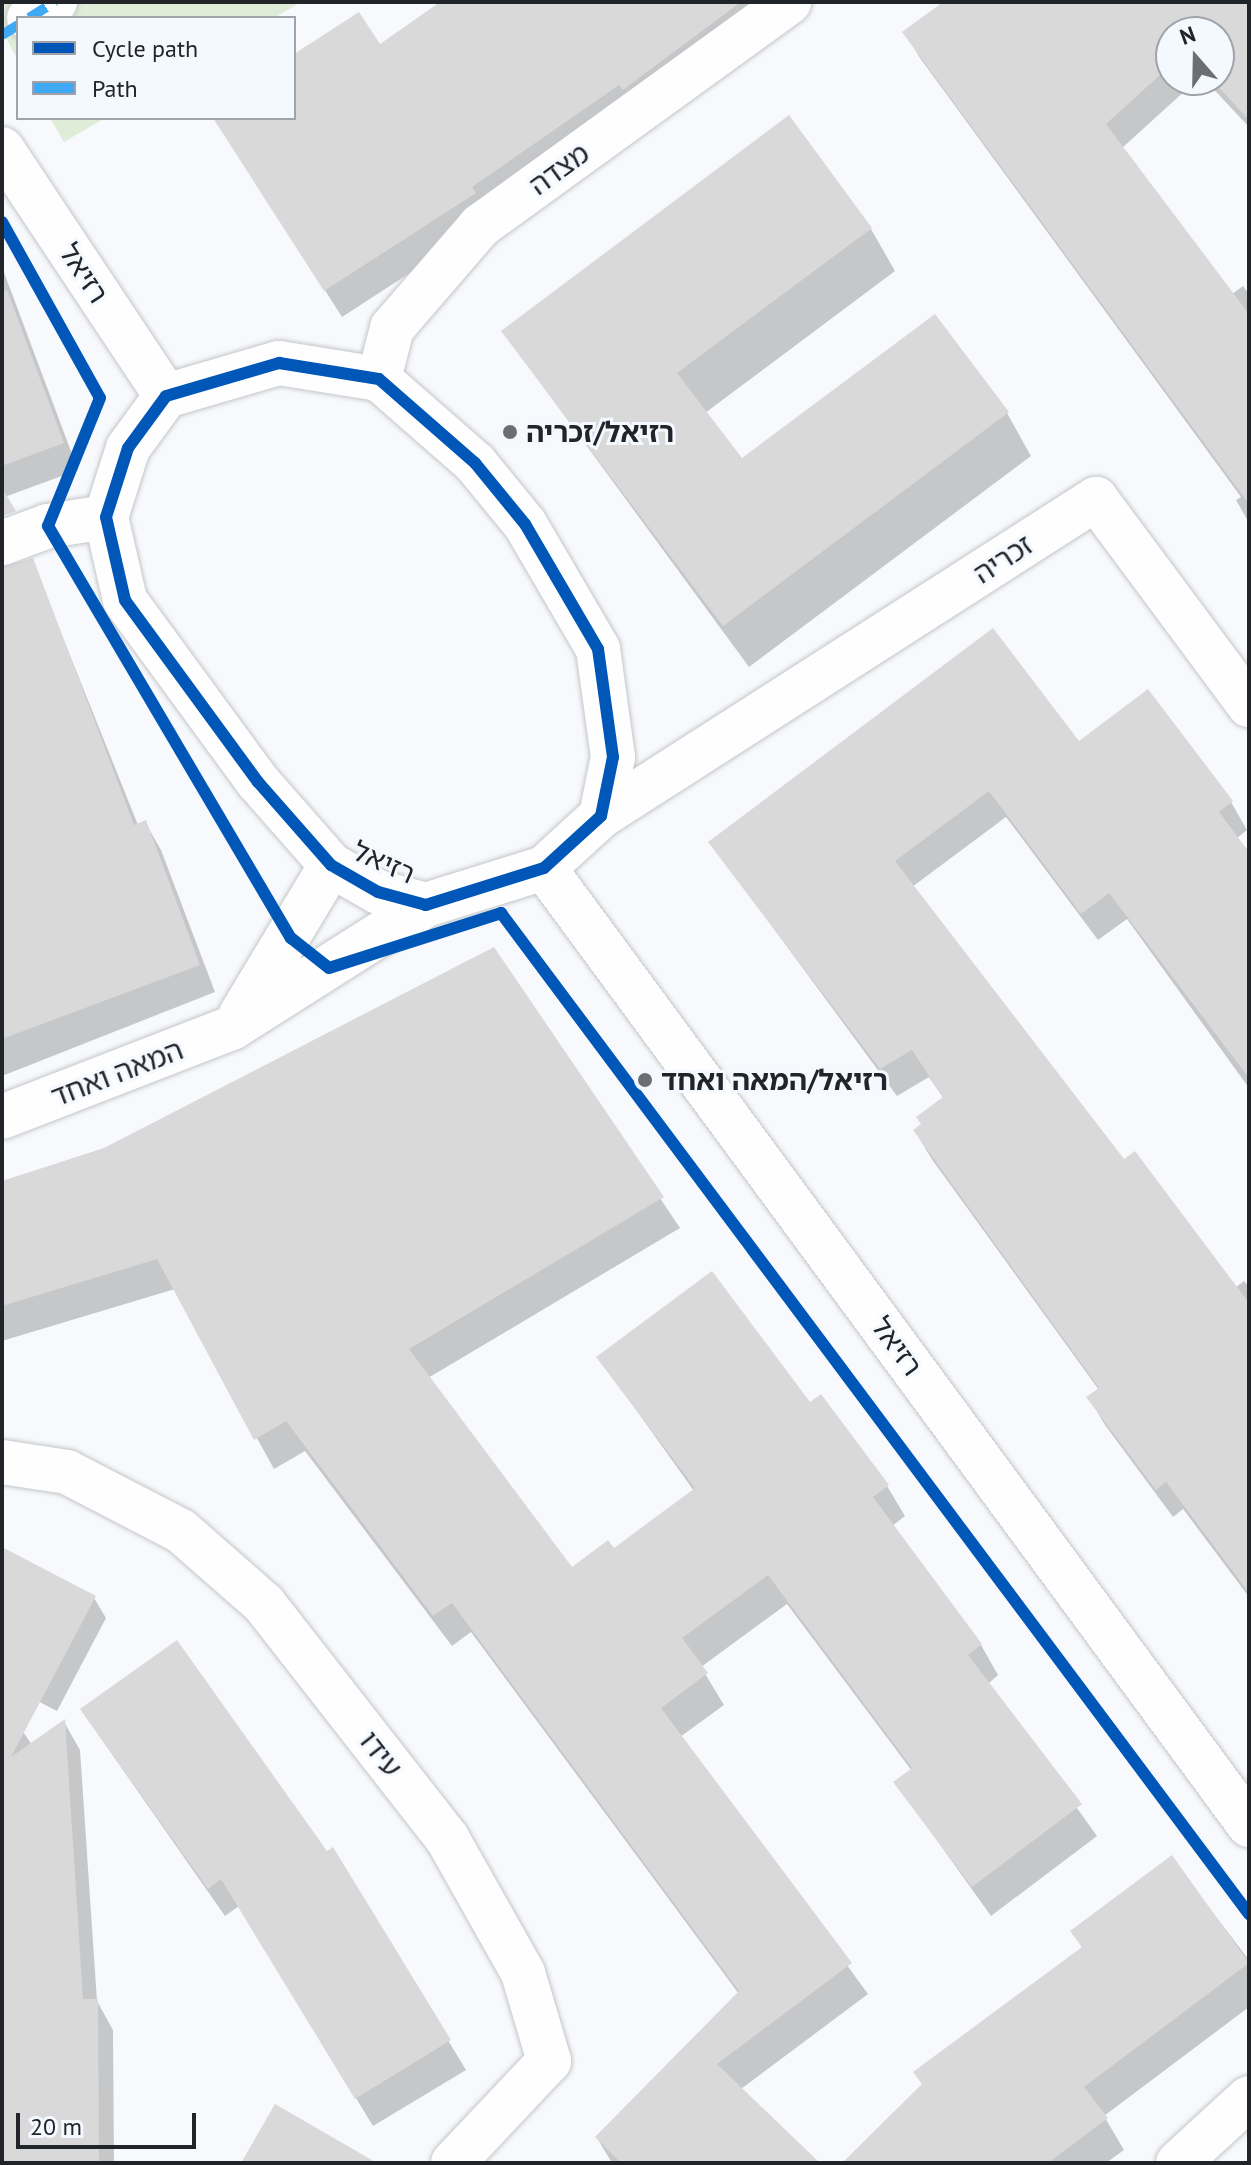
<!DOCTYPE html>
<html>
<head>
<meta charset="utf-8">
<style>
  body { margin:0 }
  #map { position:relative; width:1251px; height:2165px; overflow:hidden; background:#f7f9fc; font-family:"PT Sans","Noto Sans Hebrew",sans-serif }
  div>[style] { position:absolute }
  .green>* { inset:0; background:#dfecd8 }
  .shadow>* { inset:0; background:#0003 }
  .building>* { inset:0; background:#dad9d9 }
  .roads { filter:drop-shadow(0 0 2px #c4c6c9) drop-shadow(0 0 2px #c4c6c9) }
  .pedestrian>* { height:44px; margin:-22px; padding:0 22px; transform-origin:22px; border-radius:22px; background:#fefeff }
  .minor>* { height:44px; margin:-22px; padding:0 22px; transform-origin:22px; border-radius:22px; background:#fefeff }
  .tertiary>* { height:44px; margin:-22px; padding:0 22px; transform-origin:22px; border-radius:22px; background:#fefeff }
  .quiet>* { height:10px; margin-top:-5px; transform-origin:0; background:repeating-linear-gradient(90deg,#3fa9f5 0 20px,transparent 0 30px) }
  .cycleway>* { height:12px; margin:-6px; padding:0 6px; transform-origin:6px; border-radius:6px; background:#0057b8 }
  .dots>* { width:22px; height:22px; translate:-50% -50%; box-sizing:border-box; border:4px solid #f4f8ff; border-radius:50% }
  span { translate:-50% -50%; white-space:nowrap; text-align:center; line-height:1.15; -webkit-text-stroke:6px #f4f8ff; paint-order:stroke }
  .street-label { font-size:28px; color:#212428 }
  .poi-label { font-size:28px; color:#212428; font-weight:700 }
  .left { translate:0 -50%; text-align:left }
  .frame { position:absolute; inset:0; border:4px solid #212428; pointer-events:none }
  .legend { position:absolute; left:16px; top:16px; width:280px; height:104px; box-sizing:border-box; background:#f4f8ff; border:2px solid #a0a3a9; margin:0; padding:10px 14px; list-style:none; font-size:24px; color:#212428 }
  .legend li { display:flex; align-items:center; gap:16px; height:40px }
  .legend b { width:40px; border:2px solid #a0a3a9 }
  .north { position:absolute; left:1155px; top:16px; width:80px; height:80px; box-sizing:border-box; background:#f4f8ff; border:2px solid #a0a3a9; border-radius:50%; rotate:340deg; font-size:22px; font-weight:700; line-height:32px; text-align:center; color:#212428 }
  .north::after { content:''; display:block; margin:auto; width:28px; height:36px; background:#6c6f72; clip-path:polygon(50% 0,100% 100%,50% 72%,0 100%) }
  .scale { position:absolute; left:16px; top:2113px; width:180px; height:36px; box-sizing:border-box; border:4px solid #212428; border-top:0; padding-left:10px; font-size:24px; line-height:28px; white-space:nowrap; color:#212428; -webkit-text-stroke:6px #f4f8ff; paint-order:stroke }
</style>
</head>
<body>
<div id="map">
  <div class="green">
    <div style="clip-path:polygon(2px 2px,301px 2px,274px 18px,18px 18px,18px 60px,2px 31px)"></div>
    <div style="clip-path:polygon(50px 118px,105px 118px,64px 142px)"></div>
  </div>
  <div class="shadow">
    <div style="clip-path:polygon(444px 2px,789px 2px,490px 221px,342px 317px,215px 118px,294px 118px,294px 56px,379px 47px)"></div>
    <div style="clip-path:polygon(946px 2px,1249px 2px,1249px 127px,1205px 80px,1219px 80px,1219px 32px,1171px 32px,1171px 80px,1197px 80px,1122px 148px,1232px 294px,1243px 286px,1249px 294px,1249px 523px,1236px 500px,1241px 497px,920px 58px,905px 33px)"></div>
    <div style="clip-path:polygon(871px 229px,895px 271px,705px 413px,741px 461px,1007px 413px,1031px 456px,749px 667px,503px 332px)"></div>
    <div style="clip-path:polygon(2px 267px,78px 470px,2px 498px)"></div>
    <div style="clip-path:polygon(35px 568px,138px 825px,145px 822px,161px 850px,215px 992px,2px 1076px,2px 580px)"></div>
    <div style="clip-path:polygon(1078px 744px,1231px 802px,1247px 830px,1237px 838px,1249px 853px,1249px 1088px,1127px 919px,1098px 940px,1006px 817px,912px 887px,1124px 1161px,1235px 1288px,1244px 1281px,1249px 1287px,1249px 1597px,1183px 1509px,1173px 1517px,1105px 1425px,1089px 1398px,1099px 1390px,931px 1158px,915px 1131px,944px 1099px,929px 1077px,897px 1096px,710px 842px)"></div>
    <div style="clip-path:polygon(494px 950px,680px 1228px,428px 1378px,572px 1570px,614px 1551px,694px 1491px,599px 1358px,809px 1405px,887px 1486px,905px 1516px,892px 1526px,981px 1645px,998px 1675px,988px 1684px,1097px 1836px,991px 1916px,896px 1783px,912px 1771px,787px 1604px,701px 1667px,724px 1705px,680px 1737px,868px 1994px,741px 2089px,817px 2163px,612px 2163px,597px 2138px,739px 1994px,471px 1632px,452px 1646px,305px 1451px,274px 1469px,175px 1289px,2px 1341px,2px 1183px,105px 1150px)"></div>
    <div style="clip-path:polygon(2px 1560px,94px 1598px,106px 1618px,57px 1711px,2px 1683px)"></div>
    <div style="clip-path:polygon(81px 1710px,326px 1854px,333px 1850px,466px 2070px,373px 2126px,239px 1906px,225px 1916px)"></div>
    <div style="clip-path:polygon(64px 1722px,80px 1750px,97px 2001px,113px 2030px,114px 2163px,2px 2163px,2px 1734px,24px 1733px,32px 1745px)"></div>
    <div style="clip-path:polygon(1171px 1858px,1249px 1960px,1249px 2007px,1104px 2116px,1124px 2150px,1106px 2163px,845px 2163px,923px 2086px,915px 2072px,1083px 1949px,1073px 1932px)"></div>
  </div>
  <div class="building">
    <div style="clip-path:polygon(440px 2px,741px 2px,623px 90px,619px 85px,472px 187px,476px 193px,324px 291px,213px 118px,294px 118px,294px 54px,359px 12px,380px 44px)"></div>
    <div style="clip-path:polygon(943px 2px,1249px 2px,1249px 120px,1212px 80px,1219px 80px,1219px 32px,1171px 32px,1171px 65px,1106px 124px,1249px 314px,1249px 504px,902px 32px)"></div>
    <div style="clip-path:polygon(789px 115px,872px 228px,677px 373px,742px 458px,935px 314px,1009px 412px,723px 626px,501px 331px)"></div>
    <div style="clip-path:polygon(7px 290px,64px 443px,2px 466px,2px 291px)"></div>
    <div style="clip-path:polygon(2px 488px,16px 511px,2px 516px)"></div>
    <div style="clip-path:polygon(33px 558px,134px 825px,146px 820px,200px 965px,2px 1039px,2px 567px)"></div>
    <div style="clip-path:polygon(993px 628px,1079px 741px,1148px 689px,1233px 801px,1219px 812px,1249px 852px,1249px 1078px,1109px 893px,1081px 914px,989px 791px,895px 861px,1124px 1159px,1135px 1151px,1249px 1303px,1249px 1593px,1166px 1482px,1156px 1490px,1086px 1397px,1099px 1388px,913px 1130px,921px 1124px,916px 1117px,943px 1097px,912px 1050px,880px 1069px,708px 842px)"></div>
    <div style="clip-path:polygon(494px 947px,664px 1197px,409px 1349px,572px 1567px,608px 1540px,614px 1548px,695px 1488px,596px 1357px,712px 1271px,810px 1402px,821px 1394px,889px 1485px,873px 1497px,982px 1644px,968px 1655px,1082px 1804px,972px 1887px,893px 1782px,912px 1768px,768px 1575px,682px 1638px,708px 1673px,661px 1708px,852px 1963px,717px 2064px,820px 2163px,621px 2163px,595px 2137px,739px 1991px,452px 1603px,433px 1616px,286px 1421px,254px 1440px,157px 1259px,2px 1306px,2px 1181px,104px 1148px)"></div>
    <div style="clip-path:polygon(2px 1547px,96px 1596px,11px 1757px,65px 1719px,83px 1999px,98px 1999px,99px 2163px,2px 2163px)"></div>
    <div style="clip-path:polygon(177px 1640px,327px 1851px,333px 1847px,451px 2040px,355px 2099px,221px 1879px,208px 1889px,80px 1709px)"></div>
    <div style="clip-path:polygon(1172px 1855px,1249px 1963px,1084px 2087px,1108px 2118px,1048px 2163px,842px 2163px,922px 2084px,913px 2072px,1082px 1947px,1070px 1931px)"></div>
    <div style="clip-path:polygon(275px 2104px,377px 2163px,241px 2163px)"></div>
  </div>
  <div class="roads">
    <div class="pedestrian">
      <div style="left:29px;top:18px;width:31px;rotate:-32deg"></div>
    </div>
    <div class="minor">
      <div style="left:379px;top:379px;width:53px;rotate:-75.7deg"></div>
      <div style="left:392px;top:328px;width:135px;rotate:-49.2deg"></div>
      <div style="left:480px;top:226px;width:382px;rotate:-35.9deg"></div>
      <div style="left:2px;top:543px;width:49px;rotate:-20.3deg"></div>
      <div style="left:48px;top:526px;width:59px;rotate:-8.8deg"></div>
      <div style="left:601px;top:816px;width:588px;rotate:-32.64deg"></div>
      <div style="left:1096px;top:499px;width:257px;rotate:53.4deg"></div>
      <div style="left:240px;top:1016px;width:176px;rotate:-58.9deg"></div>
      <div style="left:2px;top:1117px;width:247px;rotate:-21.2deg"></div>
      <div style="left:232px;top:1028px;width:230px;rotate:-32.4deg"></div>
      <div style="left:2px;top:1462px;width:66px;rotate:8.7deg"></div>
      <div style="left:67px;top:1472px;width:128px;rotate:27.4deg"></div>
      <div style="left:181px;top:1531px;width:111px;rotate:41.3deg"></div>
      <div style="left:264px;top:1604px;width:297px;rotate:52deg"></div>
      <div style="left:447px;top:1838px;width:155px;rotate:60.6deg"></div>
      <div style="left:523px;top:1973px;width:92px;rotate:73.5deg"></div>
      <div style="left:549px;top:2061px;width:140px;rotate:133.3deg"></div>
    </div>
    <div class="tertiary">
      <div style="left:2px;top:149px;width:296px;rotate:56.4deg"></div>
      <div style="left:279px;top:363px;width:101px;rotate:9.1deg"></div>
      <div style="left:379px;top:379px;width:128px;rotate:41.2deg"></div>
      <div style="left:475px;top:463px;width:79px;rotate:50.7deg"></div>
      <div style="left:525px;top:524px;width:145px;rotate:59.7deg"></div>
      <div style="left:598px;top:649px;width:109px;rotate:82.1deg"></div>
      <div style="left:613px;top:757px;width:60px;rotate:101.5deg"></div>
      <div style="left:601px;top:816px;width:77px;rotate:137.6deg"></div>
      <div style="left:544px;top:868px;width:124px;rotate:162.6deg"></div>
      <div style="left:426px;top:905px;width:50px;rotate:-164.8deg"></div>
      <div style="left:378px;top:892px;width:54px;rotate:-150.1deg"></div>
      <div style="left:331px;top:865px;width:111px;rotate:-131.3deg"></div>
      <div style="left:258px;top:782px;width:225px;rotate:-126.2deg"></div>
      <div style="left:125px;top:600px;width:85px;rotate:-102.9deg"></div>
      <div style="left:106px;top:517px;width:72px;rotate:-72.3deg"></div>
      <div style="left:128px;top:448px;width:64px;rotate:-53.8deg"></div>
      <div style="left:166px;top:396px;width:118px;rotate:-16.3deg"></div>
      <div style="left:544px;top:868px;width:1189px;rotate:53.62deg"></div>
      <div style="left:1178px;top:2163px;width:96px;rotate:-42.5deg"></div>
    </div>
  </div>
  <div class="quiet">
    <div style="left:29px;top:18px;width:31px;rotate:-32deg"></div>
    <div style="left:2px;top:35px;width:19px;rotate:-32deg"></div>
  </div>
  <div class="cycleway">
    <div style="left:2px;top:222px;width:201px;rotate:60.9deg"></div>
    <div style="left:100px;top:398px;width:138px;rotate:112.1deg"></div>
    <div style="left:48px;top:526px;width:478px;rotate:59.5deg"></div>
    <div style="left:291px;top:938px;width:48px;rotate:38.3deg"></div>
    <div style="left:329px;top:968px;width:181px;rotate:-17.7deg"></div>
    <div style="left:501px;top:913px;width:1250px;rotate:53.23deg"></div>
    <div style="left:279px;top:363px;width:101px;rotate:9.1deg"></div>
    <div style="left:379px;top:379px;width:128px;rotate:41.2deg"></div>
    <div style="left:475px;top:463px;width:79px;rotate:50.7deg"></div>
    <div style="left:525px;top:524px;width:145px;rotate:59.7deg"></div>
    <div style="left:598px;top:649px;width:109px;rotate:82.1deg"></div>
    <div style="left:613px;top:757px;width:60px;rotate:101.5deg"></div>
    <div style="left:601px;top:816px;width:77px;rotate:137.6deg"></div>
    <div style="left:544px;top:868px;width:124px;rotate:162.6deg"></div>
    <div style="left:426px;top:905px;width:50px;rotate:-164.8deg"></div>
    <div style="left:378px;top:892px;width:54px;rotate:-150.1deg"></div>
    <div style="left:331px;top:865px;width:111px;rotate:-131.3deg"></div>
    <div style="left:258px;top:782px;width:225px;rotate:-126.2deg"></div>
    <div style="left:125px;top:600px;width:85px;rotate:-102.9deg"></div>
    <div style="left:106px;top:517px;width:72px;rotate:-72.3deg"></div>
    <div style="left:128px;top:448px;width:64px;rotate:-53.8deg"></div>
    <div style="left:166px;top:396px;width:118px;rotate:-16.3deg"></div>
  </div>
  <div class="dots">
    <div style="left:510px;top:432px;background:#6c6f72"></div>
    <div style="left:645px;top:1080px;background:#6c6f72"></div>
  </div>
  <div class="street-label">
    <span style="left:559px;top:169px;rotate:-36deg">מצדה</span>
    <span style="left:84px;top:273px;rotate:57deg">רזיאל</span>
    <span style="left:1003px;top:559px;rotate:-33deg">זכריה</span>
    <span style="left:384px;top:862px;rotate:24deg">רזיאל</span>
    <span style="left:117px;top:1073px;rotate:-21deg">המאה ואחד</span>
    <span style="left:897px;top:1346px;rotate:54deg">רזיאל</span>
    <span style="left:381px;top:1754px;rotate:52deg">עידו</span>
  </div>
  <div class="poi-label">
    <span class="left" style="left:526px;top:432px">רזיאל/זכריה</span>
    <span class="left" style="left:661px;top:1080px">רזיאל/המאה ואחד</span>
  </div>
  <div class="frame"></div>
  <ul class="legend">
  <li><b style="height:10px;background:#0057b8"></b>Cycle path</li>
  <li><b style="height:10px;background:#3fa9f5"></b>Path</li>
  </ul>
  <div class="north">N</div>
  <div class="scale">20 m</div>
</div>
</body>
</html>
